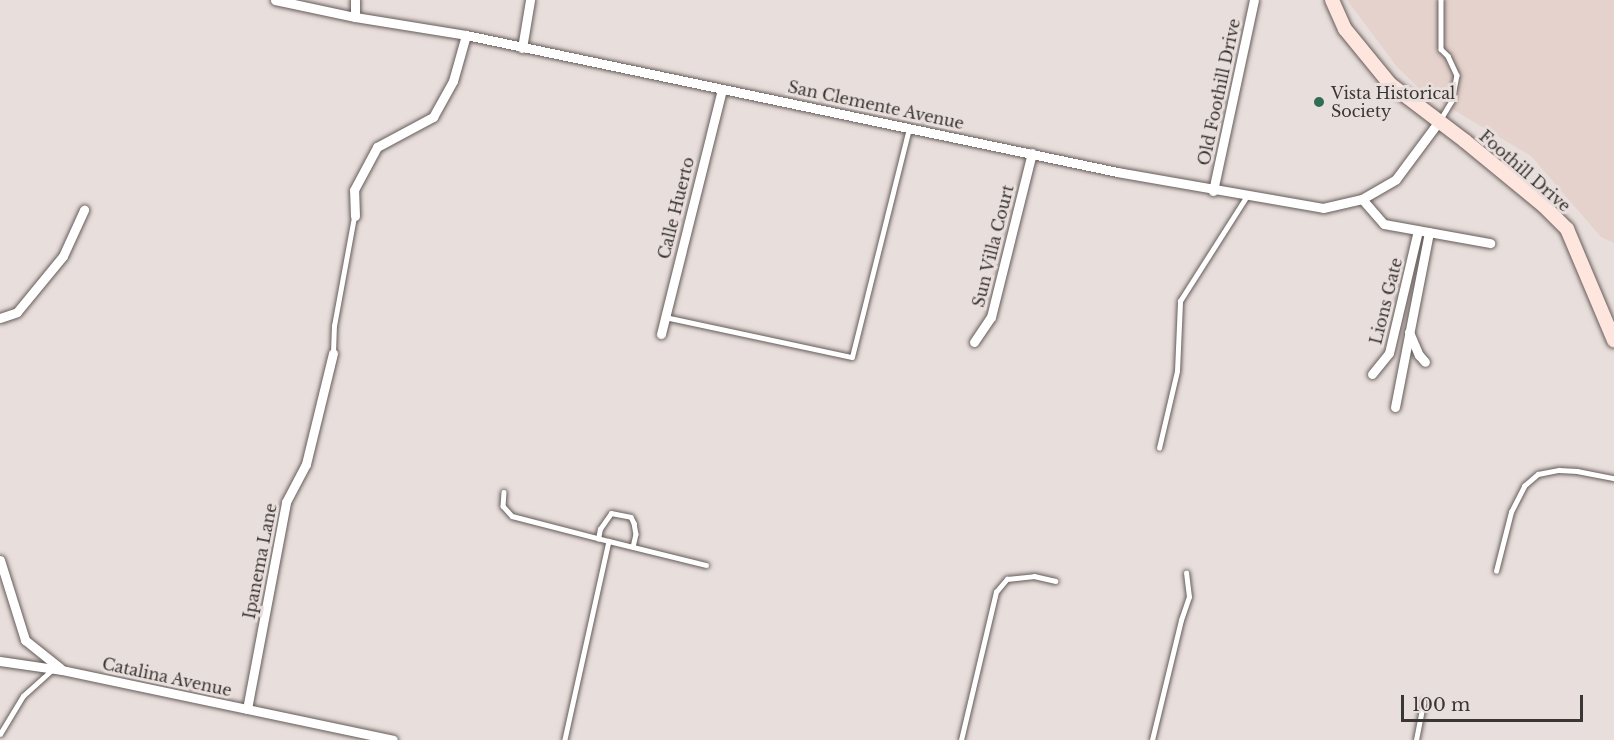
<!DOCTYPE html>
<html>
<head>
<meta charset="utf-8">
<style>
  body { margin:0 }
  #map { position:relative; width:1614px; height:740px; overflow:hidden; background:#e8dedb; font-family:"Libre Baskerville",serif }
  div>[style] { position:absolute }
  .built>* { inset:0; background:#e5d2cd }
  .roads { filter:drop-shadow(0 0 2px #655c5a) drop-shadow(0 0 2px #655c5a) }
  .lane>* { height:4.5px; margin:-2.25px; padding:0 2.25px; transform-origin:2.25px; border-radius:2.25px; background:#fff }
  .street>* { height:9px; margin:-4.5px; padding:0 4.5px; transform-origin:4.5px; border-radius:4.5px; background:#fff }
  .secondary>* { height:14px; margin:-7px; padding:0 7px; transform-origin:7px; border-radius:7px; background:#fee5dd }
  .dots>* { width:16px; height:16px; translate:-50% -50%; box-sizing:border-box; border:3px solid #e8dedb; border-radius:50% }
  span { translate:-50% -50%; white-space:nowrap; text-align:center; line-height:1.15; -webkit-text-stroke:6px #e8dedb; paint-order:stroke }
  .street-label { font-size:16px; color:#3a3635 }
  .poi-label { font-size:16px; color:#3a3635 }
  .left { translate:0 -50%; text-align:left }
  .scale { position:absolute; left:1401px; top:695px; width:182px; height:27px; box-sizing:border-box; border:3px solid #3a3635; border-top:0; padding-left:8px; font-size:18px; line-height:21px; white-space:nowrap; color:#3a3635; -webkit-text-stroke:4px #e8dedb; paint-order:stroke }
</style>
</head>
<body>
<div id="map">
  <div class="built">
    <div style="clip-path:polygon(1347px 0,1614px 0,1614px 243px,1601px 237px,1531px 156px,1422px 91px,1397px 67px)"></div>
  </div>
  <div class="roads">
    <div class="lane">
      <div style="left:1441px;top:0;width:49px;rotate:90deg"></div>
      <div style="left:1441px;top:49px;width:10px;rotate:45deg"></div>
      <div style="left:1448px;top:56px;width:21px;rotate:65deg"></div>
      <div style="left:1457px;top:75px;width:26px;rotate:101deg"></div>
      <div style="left:1452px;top:101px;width:21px;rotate:121deg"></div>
      <div style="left:665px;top:317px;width:191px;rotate:12.1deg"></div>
      <div style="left:852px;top:357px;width:235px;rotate:-76deg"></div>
      <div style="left:333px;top:353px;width:27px;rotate:-88deg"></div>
      <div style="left:334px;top:326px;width:111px;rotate:-79.6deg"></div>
      <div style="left:1159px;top:448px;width:79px;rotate:-76.8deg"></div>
      <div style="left:1177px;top:371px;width:70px;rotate:-87.5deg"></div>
      <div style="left:1180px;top:301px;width:125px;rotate:-57.5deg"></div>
      <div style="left:504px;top:492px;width:14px;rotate:94deg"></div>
      <div style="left:503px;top:506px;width:13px;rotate:48deg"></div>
      <div style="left:512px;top:516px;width:100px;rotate:14.5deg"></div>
      <div style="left:609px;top:541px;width:204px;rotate:102.5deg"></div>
      <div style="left:598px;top:539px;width:10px;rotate:-79deg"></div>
      <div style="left:600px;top:529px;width:19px;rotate:-55deg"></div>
      <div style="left:611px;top:513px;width:20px;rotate:11deg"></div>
      <div style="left:631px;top:517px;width:7px;rotate:63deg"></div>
      <div style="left:634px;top:523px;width:11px;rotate:80deg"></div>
      <div style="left:636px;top:534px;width:13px;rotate:103deg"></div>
      <div style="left:609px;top:541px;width:100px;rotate:13.9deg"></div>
      <div style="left:1496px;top:571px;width:61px;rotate:-75.7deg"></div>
      <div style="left:1511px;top:512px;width:29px;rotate:-63deg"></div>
      <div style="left:1524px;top:486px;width:18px;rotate:-41deg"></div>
      <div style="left:1538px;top:474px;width:21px;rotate:-11deg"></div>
      <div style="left:1559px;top:470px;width:18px;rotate:3deg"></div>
      <div style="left:1577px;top:471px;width:38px;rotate:11deg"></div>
      <div style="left:0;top:734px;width:44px;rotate:-58.8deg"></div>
      <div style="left:23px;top:696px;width:39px;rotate:-42deg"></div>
      <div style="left:961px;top:740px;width:152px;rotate:-76.7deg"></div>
      <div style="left:996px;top:592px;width:17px;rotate:-50deg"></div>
      <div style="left:1007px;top:579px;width:27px;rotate:-6deg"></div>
      <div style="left:1034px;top:576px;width:22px;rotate:13deg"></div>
      <div style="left:1152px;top:740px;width:123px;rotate:-76.4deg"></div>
      <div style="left:1181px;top:620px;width:24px;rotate:-71deg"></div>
      <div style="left:1189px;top:597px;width:24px;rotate:-97deg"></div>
      <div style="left:1416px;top:740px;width:38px;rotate:-79deg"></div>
    </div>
    <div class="street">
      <div style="left:275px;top:0;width:82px;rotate:12deg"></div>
      <div style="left:355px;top:17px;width:112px;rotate:9.2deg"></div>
      <div style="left:466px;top:35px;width:665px;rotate:11.88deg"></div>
      <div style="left:1117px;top:172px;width:209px;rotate:9.9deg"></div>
      <div style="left:1323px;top:208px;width:40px;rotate:-13deg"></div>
      <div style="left:1362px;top:199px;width:39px;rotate:-30deg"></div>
      <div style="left:1396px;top:179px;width:72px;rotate:-53.4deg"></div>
      <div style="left:355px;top:0;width:17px;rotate:90deg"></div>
      <div style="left:522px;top:48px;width:49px;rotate:-80.5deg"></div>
      <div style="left:1213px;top:191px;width:195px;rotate:-77.9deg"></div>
      <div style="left:1362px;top:199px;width:33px;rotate:49deg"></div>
      <div style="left:1384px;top:224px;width:108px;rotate:10.2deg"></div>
      <div style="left:355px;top:216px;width:26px;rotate:-92deg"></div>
      <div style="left:354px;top:190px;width:49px;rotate:-61.9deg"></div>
      <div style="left:377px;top:147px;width:64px;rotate:-28.2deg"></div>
      <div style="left:433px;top:117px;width:41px;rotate:-60.9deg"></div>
      <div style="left:453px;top:81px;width:48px;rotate:-74.2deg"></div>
      <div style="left:0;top:318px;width:18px;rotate:-19deg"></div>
      <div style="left:17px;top:312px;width:72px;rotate:-50.6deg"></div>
      <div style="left:63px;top:256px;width:51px;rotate:-65.5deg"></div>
      <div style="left:1409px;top:332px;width:25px;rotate:67deg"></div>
      <div style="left:1419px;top:355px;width:9px;rotate:49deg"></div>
      <div style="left:661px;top:334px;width:252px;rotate:-76deg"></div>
      <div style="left:974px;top:342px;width:30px;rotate:-56deg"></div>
      <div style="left:991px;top:317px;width:169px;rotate:-76deg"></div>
      <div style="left:1372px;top:374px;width:27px;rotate:-51deg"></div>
      <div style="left:1389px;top:353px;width:126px;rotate:-76.7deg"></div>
      <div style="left:1395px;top:407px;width:178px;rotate:-79deg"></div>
      <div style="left:0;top:560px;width:84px;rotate:72.6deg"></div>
      <div style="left:25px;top:640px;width:45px;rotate:38.7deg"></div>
      <div style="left:0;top:661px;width:63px;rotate:8.3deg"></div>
      <div style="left:62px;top:670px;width:338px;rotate:11.9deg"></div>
      <div style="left:247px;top:709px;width:211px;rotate:-79.3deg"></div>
      <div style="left:286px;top:502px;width:43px;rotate:-62.2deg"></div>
      <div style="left:306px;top:464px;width:114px;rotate:-76.3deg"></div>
    </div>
    <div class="secondary">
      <div style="left:1332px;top:0;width:32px;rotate:66deg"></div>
      <div style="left:1345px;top:29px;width:71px;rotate:50.7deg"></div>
      <div style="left:1390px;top:84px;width:94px;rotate:37.2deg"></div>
      <div style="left:1465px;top:141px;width:102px;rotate:39.4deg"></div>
      <div style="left:1544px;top:206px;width:33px;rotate:45deg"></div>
      <div style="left:1567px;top:229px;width:121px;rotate:67.1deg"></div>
    </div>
  </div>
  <div class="dots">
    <div style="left:1319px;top:102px;background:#316c57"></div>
  </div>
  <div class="street-label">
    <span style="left:1219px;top:92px;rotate:-78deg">Old Foothill Drive</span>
    <span style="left:876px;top:105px;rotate:12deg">San Clemente Avenue</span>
    <span style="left:1525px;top:171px;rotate:41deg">Foothill Drive</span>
    <span style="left:676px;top:208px;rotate:-76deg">Calle Huerto</span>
    <span style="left:993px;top:246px;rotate:-76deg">Sun Villa Court</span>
    <span style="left:1386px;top:301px;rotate:-76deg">Lions Gate</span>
    <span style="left:260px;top:561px;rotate:-79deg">Ipanema Lane</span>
    <span style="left:167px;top:677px;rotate:12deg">Catalina Avenue</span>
  </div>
  <div class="poi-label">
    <span class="left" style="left:1331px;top:102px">Vista Historical<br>Society</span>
  </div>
  <div class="scale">100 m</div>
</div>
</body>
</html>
